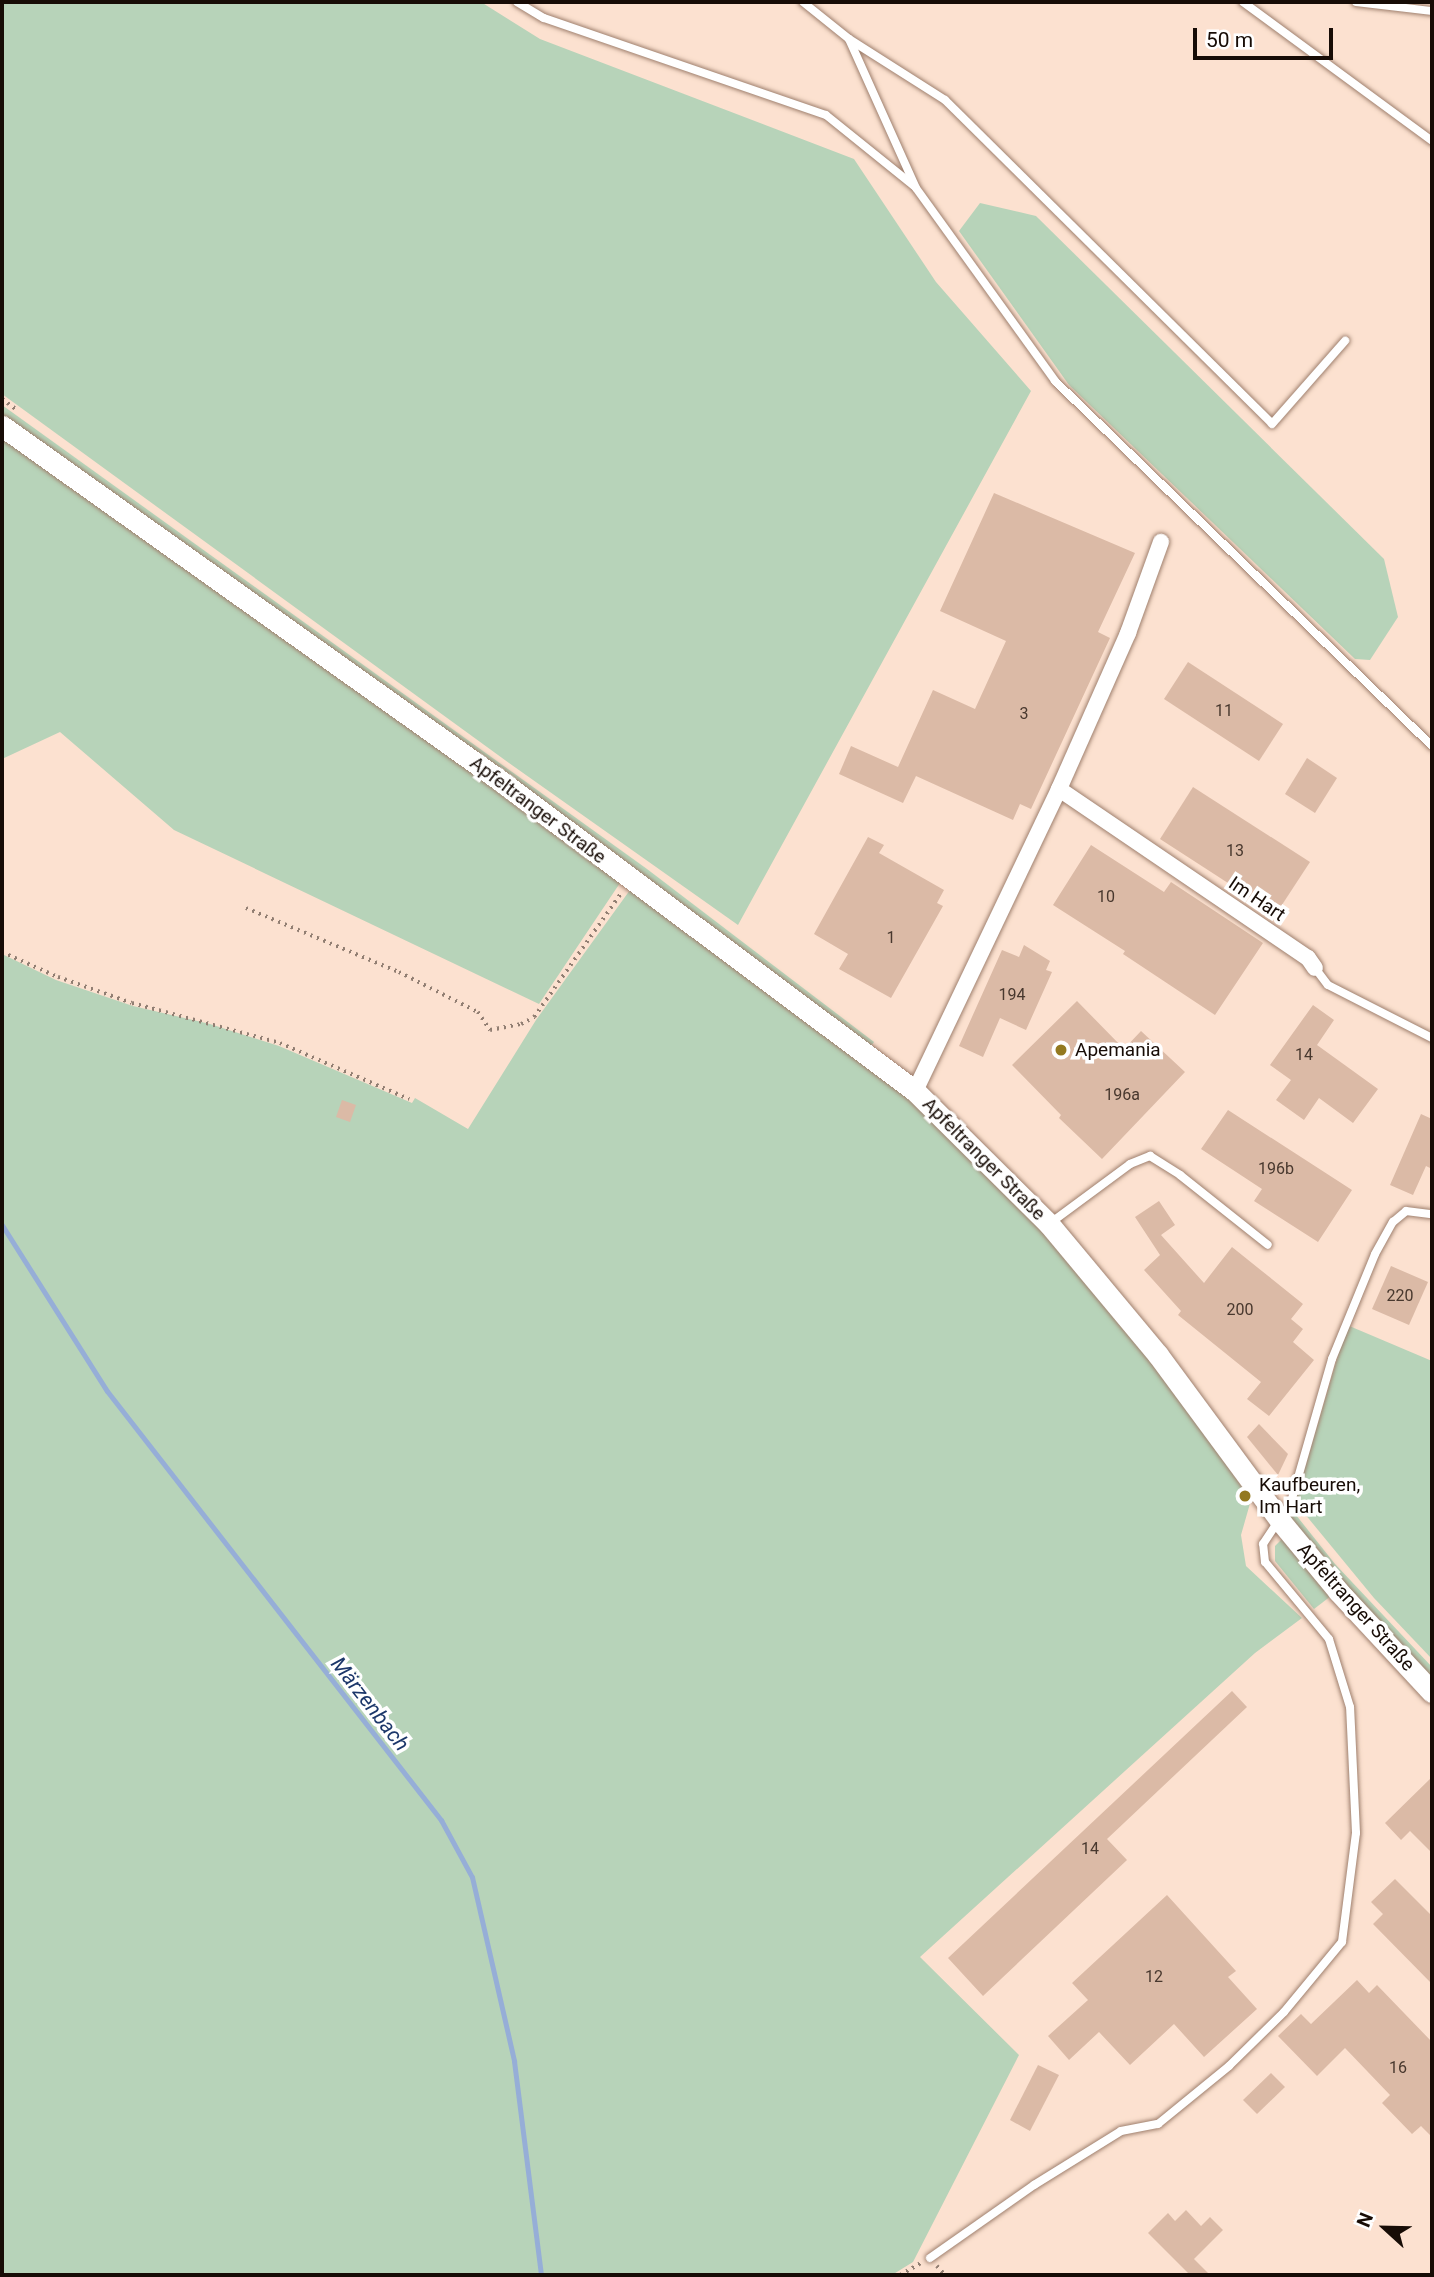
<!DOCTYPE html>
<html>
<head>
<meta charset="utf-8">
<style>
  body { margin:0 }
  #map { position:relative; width:1434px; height:2277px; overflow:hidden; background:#fce1d0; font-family:Roboto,sans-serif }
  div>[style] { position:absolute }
  .green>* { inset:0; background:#b7d3b9 }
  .stream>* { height:5px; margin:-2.5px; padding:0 2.5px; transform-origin:2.5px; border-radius:2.5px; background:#96aed7 }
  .building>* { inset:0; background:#dbbaa6 }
  .path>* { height:3.5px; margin-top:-1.75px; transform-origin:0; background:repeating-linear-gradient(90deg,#917e72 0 2px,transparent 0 7px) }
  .roads { filter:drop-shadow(0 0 2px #9f806e) drop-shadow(0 0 2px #9f806e) }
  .lane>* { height:8px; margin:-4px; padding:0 4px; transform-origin:4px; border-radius:4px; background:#fff }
  .street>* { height:16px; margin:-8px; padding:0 8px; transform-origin:8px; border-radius:8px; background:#fff }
  .secondary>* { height:21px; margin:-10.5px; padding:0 10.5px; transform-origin:10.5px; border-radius:10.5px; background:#fff }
  .dots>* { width:19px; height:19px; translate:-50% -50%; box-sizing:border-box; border:4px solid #fff; border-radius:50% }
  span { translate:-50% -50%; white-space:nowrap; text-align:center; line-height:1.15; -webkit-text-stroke:7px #fff; paint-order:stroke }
  .number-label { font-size:16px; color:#48382e }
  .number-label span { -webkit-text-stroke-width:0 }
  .street-label { font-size:19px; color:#170c06 }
  .poi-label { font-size:19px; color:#170c06 }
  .left { translate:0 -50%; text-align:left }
  .water-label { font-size:21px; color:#1c376a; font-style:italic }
  .frame { position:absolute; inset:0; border:4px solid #170c06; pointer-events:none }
  .north { position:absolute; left:1350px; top:2193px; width:70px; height:70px; -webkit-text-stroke:5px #fff; paint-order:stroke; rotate:292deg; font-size:19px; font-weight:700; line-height:28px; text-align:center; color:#170c06 }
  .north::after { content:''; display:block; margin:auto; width:24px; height:32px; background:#170c06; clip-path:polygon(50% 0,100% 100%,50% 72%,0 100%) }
  .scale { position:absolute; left:1193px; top:28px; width:140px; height:32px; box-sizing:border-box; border:4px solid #170c06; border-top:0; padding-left:9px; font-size:21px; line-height:24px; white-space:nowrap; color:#170c06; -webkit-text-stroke:5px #fff; paint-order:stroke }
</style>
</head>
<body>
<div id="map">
  <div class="green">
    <div style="clip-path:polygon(2px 2px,481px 2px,540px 39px,854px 159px,936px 282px,1031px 391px,738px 925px,509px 763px,2px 394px)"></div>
    <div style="clip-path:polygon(980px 203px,1036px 216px,1384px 559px,1398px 617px,1370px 660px,1355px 659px,1069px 385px,959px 231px)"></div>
    <div style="clip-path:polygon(2px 405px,647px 869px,874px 1042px,869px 1049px,2px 417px)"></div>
    <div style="clip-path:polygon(2px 433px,622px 880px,539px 1004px,174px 830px,60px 732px,2px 759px)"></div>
    <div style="clip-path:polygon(630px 890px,911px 1096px,1044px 1233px,1153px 1361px,1251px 1500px,1241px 1535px,1246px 1566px,1302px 1618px,1255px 1653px,920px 1957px,1019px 2055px,913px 2262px,892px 2275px,2px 2275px,2px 954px,56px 980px,133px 1006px,210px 1024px,279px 1046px,412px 1103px,415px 1098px,468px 1129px,536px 1020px)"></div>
    <div style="clip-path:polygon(1347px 1325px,1432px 1361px,1432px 1659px,1374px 1598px,1295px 1502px)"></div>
    <div style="clip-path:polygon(1292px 1510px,1335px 1564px,1432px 1667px,1432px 1681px,1287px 1520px)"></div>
    <div style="clip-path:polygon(1283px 1538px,1331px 1596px,1314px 1609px,1275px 1561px,1275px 1546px)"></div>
  </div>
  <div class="stream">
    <div style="left:2px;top:1225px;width:196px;rotate:57.7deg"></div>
    <div style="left:107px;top:1391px;width:544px;rotate:52.1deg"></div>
    <div style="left:441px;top:1820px;width:65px;rotate:61.5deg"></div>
    <div style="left:472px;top:1877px;width:189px;rotate:77.1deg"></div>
    <div style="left:514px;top:2061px;width:216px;rotate:82.8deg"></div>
  </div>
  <div class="building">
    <div style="clip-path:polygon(994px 493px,1135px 553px,1098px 632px,1110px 638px,1031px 809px,1020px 804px,1013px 820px,916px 776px,903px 803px,839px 774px,851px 746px,898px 767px,933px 690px,975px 709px,1006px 641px,940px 611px)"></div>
    <div style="clip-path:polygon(1188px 662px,1283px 724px,1259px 761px,1164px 699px)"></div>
    <div style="clip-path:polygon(1307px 758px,1337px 778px,1315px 813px,1285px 794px)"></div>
    <div style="clip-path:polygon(1193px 787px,1310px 862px,1276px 914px,1160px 839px)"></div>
    <div style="clip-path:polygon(868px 837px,884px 845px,879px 853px,944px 890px,937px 903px,943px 906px,891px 998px,839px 969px,848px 954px,814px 934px)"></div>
    <div style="clip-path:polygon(1091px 845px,1164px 892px,1171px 882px,1263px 943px,1215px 1015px,1123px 954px,1125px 951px,1053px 905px)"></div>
    <div style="clip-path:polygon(1024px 945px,1050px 961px,1046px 970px,1052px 972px,1026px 1030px,1000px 1018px,983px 1057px,959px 1046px,1002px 950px,1019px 957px)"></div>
    <div style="clip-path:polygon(1077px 1001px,1124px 1049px,1141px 1031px,1185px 1072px,1102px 1159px,1059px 1118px,1061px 1115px,1012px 1065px)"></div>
    <div style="clip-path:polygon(1313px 1005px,1334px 1020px,1317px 1045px,1378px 1089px,1353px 1123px,1319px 1098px,1304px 1120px,1276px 1100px,1291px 1080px,1270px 1065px)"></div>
    <div style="clip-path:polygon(342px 1100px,356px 1105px,350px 1122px,336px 1117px)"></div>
    <div style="clip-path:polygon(1228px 1110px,1352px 1190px,1318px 1242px,1254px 1201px,1262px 1189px,1201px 1149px)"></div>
    <div style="clip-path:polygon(1421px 1114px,1432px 1119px,1432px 1169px,1426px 1166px,1413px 1195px,1390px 1185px)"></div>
    <div style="clip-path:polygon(1159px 1201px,1175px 1225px,1161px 1235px,1204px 1283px,1232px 1247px,1303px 1304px,1291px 1319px,1303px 1329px,1293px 1342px,1314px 1360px,1269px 1416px,1247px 1399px,1261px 1382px,1178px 1315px,1181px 1311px,1144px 1270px,1160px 1255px,1135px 1217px)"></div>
    <div style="clip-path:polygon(1391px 1266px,1428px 1282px,1409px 1325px,1372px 1309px)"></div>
    <div style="clip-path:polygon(1259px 1424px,1288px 1454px,1278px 1475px,1247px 1437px)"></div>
    <div style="clip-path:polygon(1232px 1691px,1247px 1707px,1107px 1839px,1127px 1860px,983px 1996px,948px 1958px)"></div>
    <div style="clip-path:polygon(1432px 1777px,1432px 1853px,1410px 1831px,1401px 1840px,1385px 1823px)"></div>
    <div style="clip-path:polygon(1395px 1879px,1432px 1916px,1432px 1984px,1373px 1924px,1383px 1914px,1371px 1902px)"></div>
    <div style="clip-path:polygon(1167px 1895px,1236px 1971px,1228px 1977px,1257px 2009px,1204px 2057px,1174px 2024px,1130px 2065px,1099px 2032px,1069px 2060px,1048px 2036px,1088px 2000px,1072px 1983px)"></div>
    <div style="clip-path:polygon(1357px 1980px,1369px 1993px,1377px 1985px,1432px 2042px,1432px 2137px,1421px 2126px,1412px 2134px,1382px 2103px,1390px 2095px,1345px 2048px,1317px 2076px,1278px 2036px,1301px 2014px,1311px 2024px)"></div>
    <div style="clip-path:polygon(1038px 2065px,1059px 2075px,1030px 2131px,1010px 2120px)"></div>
    <div style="clip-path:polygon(1271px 2073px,1285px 2087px,1257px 2114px,1243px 2100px)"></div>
    <div style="clip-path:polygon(1186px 2210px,1201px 2226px,1210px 2217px,1223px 2230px,1194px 2259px,1210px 2275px,1190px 2275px,1148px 2233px,1168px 2213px,1175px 2221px)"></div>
  </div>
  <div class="path">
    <div style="left:2px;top:399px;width:19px;rotate:36deg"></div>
    <div style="left:246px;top:908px;width:166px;rotate:22.7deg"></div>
    <div style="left:399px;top:972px;width:89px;rotate:26.9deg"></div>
    <div style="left:478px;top:1012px;width:22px;rotate:56deg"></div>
    <div style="left:490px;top:1030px;width:32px;rotate:-11deg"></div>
    <div style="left:521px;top:1024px;width:15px;rotate:-28deg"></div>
    <div style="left:534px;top:1017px;width:151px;rotate:-54.9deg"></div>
    <div style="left:2px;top:952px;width:61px;rotate:24.1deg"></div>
    <div style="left:58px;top:977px;width:78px;rotate:19.4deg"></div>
    <div style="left:132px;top:1003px;width:153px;rotate:15.1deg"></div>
    <div style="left:280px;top:1043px;width:141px;rotate:23.5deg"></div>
    <div style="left:937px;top:2266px;width:12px;rotate:48deg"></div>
    <div style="left:900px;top:2275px;width:24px;rotate:-30deg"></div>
  </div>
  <div class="roads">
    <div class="lane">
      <div style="left:517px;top:2px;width:31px;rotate:31deg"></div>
      <div style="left:544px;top:18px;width:298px;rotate:19deg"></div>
      <div style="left:826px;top:115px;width:113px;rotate:38.9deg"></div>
      <div style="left:803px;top:2px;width:59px;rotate:38.8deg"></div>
      <div style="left:849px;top:39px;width:163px;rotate:65.8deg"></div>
      <div style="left:916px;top:188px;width:238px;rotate:54.2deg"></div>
      <div style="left:1055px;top:381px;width:525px;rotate:44.07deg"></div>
      <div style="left:1243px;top:2px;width:235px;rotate:36.3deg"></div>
      <div style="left:1356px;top:2px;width:77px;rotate:6.8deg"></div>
      <div style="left:849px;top:39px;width:114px;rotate:32.4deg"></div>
      <div style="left:945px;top:100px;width:460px;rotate:44.7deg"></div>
      <div style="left:1272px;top:424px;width:111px;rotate:-48.7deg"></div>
      <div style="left:1315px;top:968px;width:21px;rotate:53deg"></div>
      <div style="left:1328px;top:985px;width:117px;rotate:27deg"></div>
      <div style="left:1049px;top:1224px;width:101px;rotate:-36.5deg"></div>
      <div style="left:1130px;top:1164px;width:22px;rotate:-22deg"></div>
      <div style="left:1150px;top:1156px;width:36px;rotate:32deg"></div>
      <div style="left:1180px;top:1175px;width:112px;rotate:38.5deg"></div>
      <div style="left:930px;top:2258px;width:127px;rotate:-35.1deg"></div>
      <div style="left:1034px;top:2185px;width:102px;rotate:-31.8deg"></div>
      <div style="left:1121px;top:2131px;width:38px;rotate:-11deg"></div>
      <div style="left:1158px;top:2124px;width:92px;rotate:-39.2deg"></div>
      <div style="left:1229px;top:2066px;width:77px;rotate:-44.5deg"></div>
      <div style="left:1284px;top:2012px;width:91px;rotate:-50.4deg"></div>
      <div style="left:1342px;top:1942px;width:110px;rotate:-82.7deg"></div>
      <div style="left:1356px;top:1833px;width:126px;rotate:-92.7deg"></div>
      <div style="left:1350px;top:1707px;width:71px;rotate:-107.2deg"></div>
      <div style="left:1329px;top:1639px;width:100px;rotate:-129.7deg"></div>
      <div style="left:1265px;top:1562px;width:18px;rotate:-96deg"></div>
      <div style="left:1263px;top:1544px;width:50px;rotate:-56.3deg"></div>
      <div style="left:1291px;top:1502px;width:149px;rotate:-74deg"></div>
      <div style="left:1332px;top:1359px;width:113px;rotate:-67.7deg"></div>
      <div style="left:1375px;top:1254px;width:37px;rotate:-61deg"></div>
      <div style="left:1393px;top:1222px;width:17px;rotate:-40deg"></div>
      <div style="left:1406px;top:1211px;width:26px;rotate:7deg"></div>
    </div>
    <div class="street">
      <div style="left:1059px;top:789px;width:301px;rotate:34.2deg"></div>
      <div style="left:1308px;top:958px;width:12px;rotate:55deg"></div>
      <div style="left:915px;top:1091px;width:335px;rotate:-64.5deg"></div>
      <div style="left:1059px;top:789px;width:171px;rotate:-66.1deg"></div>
      <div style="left:1128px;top:633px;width:97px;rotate:-70.1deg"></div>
    </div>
    <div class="secondary">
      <div style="left:2px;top:426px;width:609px;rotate:35.44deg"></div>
      <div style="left:498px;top:779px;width:521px;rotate:36.8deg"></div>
      <div style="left:915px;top:1091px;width:189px;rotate:44.8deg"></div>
      <div style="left:1049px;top:1224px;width:170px;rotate:50.2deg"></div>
      <div style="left:1158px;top:1355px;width:207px;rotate:53.6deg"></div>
      <div style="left:1281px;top:1522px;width:89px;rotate:50.4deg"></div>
      <div style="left:1338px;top:1591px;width:138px;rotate:47.1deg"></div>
    </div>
  </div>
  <div class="dots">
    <div style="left:1061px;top:1050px;background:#937920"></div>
    <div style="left:1245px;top:1496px;background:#937920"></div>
  </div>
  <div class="number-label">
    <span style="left:1224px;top:711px">11</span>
    <span style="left:1024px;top:714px">3</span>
    <span style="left:1235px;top:851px">13</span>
    <span style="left:1106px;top:897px">10</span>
    <span style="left:891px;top:938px">1</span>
    <span style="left:1012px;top:995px">194</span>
    <span style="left:1304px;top:1055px">14</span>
    <span style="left:1122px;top:1095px">196a</span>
    <span style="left:1276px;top:1169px">196b</span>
    <span style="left:1400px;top:1296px">220</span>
    <span style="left:1240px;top:1310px">200</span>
    <span style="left:1090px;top:1849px">14</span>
    <span style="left:1154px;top:1977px">12</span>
    <span style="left:1398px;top:2068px">16</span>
  </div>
  <div class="street-label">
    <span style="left:538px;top:810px;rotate:37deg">Apfeltranger Straße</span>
    <span style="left:1257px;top:899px;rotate:34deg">Im Hart</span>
    <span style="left:984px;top:1159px;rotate:45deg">Apfeltranger Straße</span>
    <span style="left:1356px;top:1607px;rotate:48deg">Apfeltranger Straße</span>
  </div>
  <div class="poi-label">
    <span class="left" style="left:1075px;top:1050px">Apemania</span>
    <span class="left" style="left:1259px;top:1496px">Kaufbeuren,<br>Im Hart</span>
  </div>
  <div class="water-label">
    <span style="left:370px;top:1704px;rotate:52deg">Märzenbach</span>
  </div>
  <div class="frame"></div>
  <div class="north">N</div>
  <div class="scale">50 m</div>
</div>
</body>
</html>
